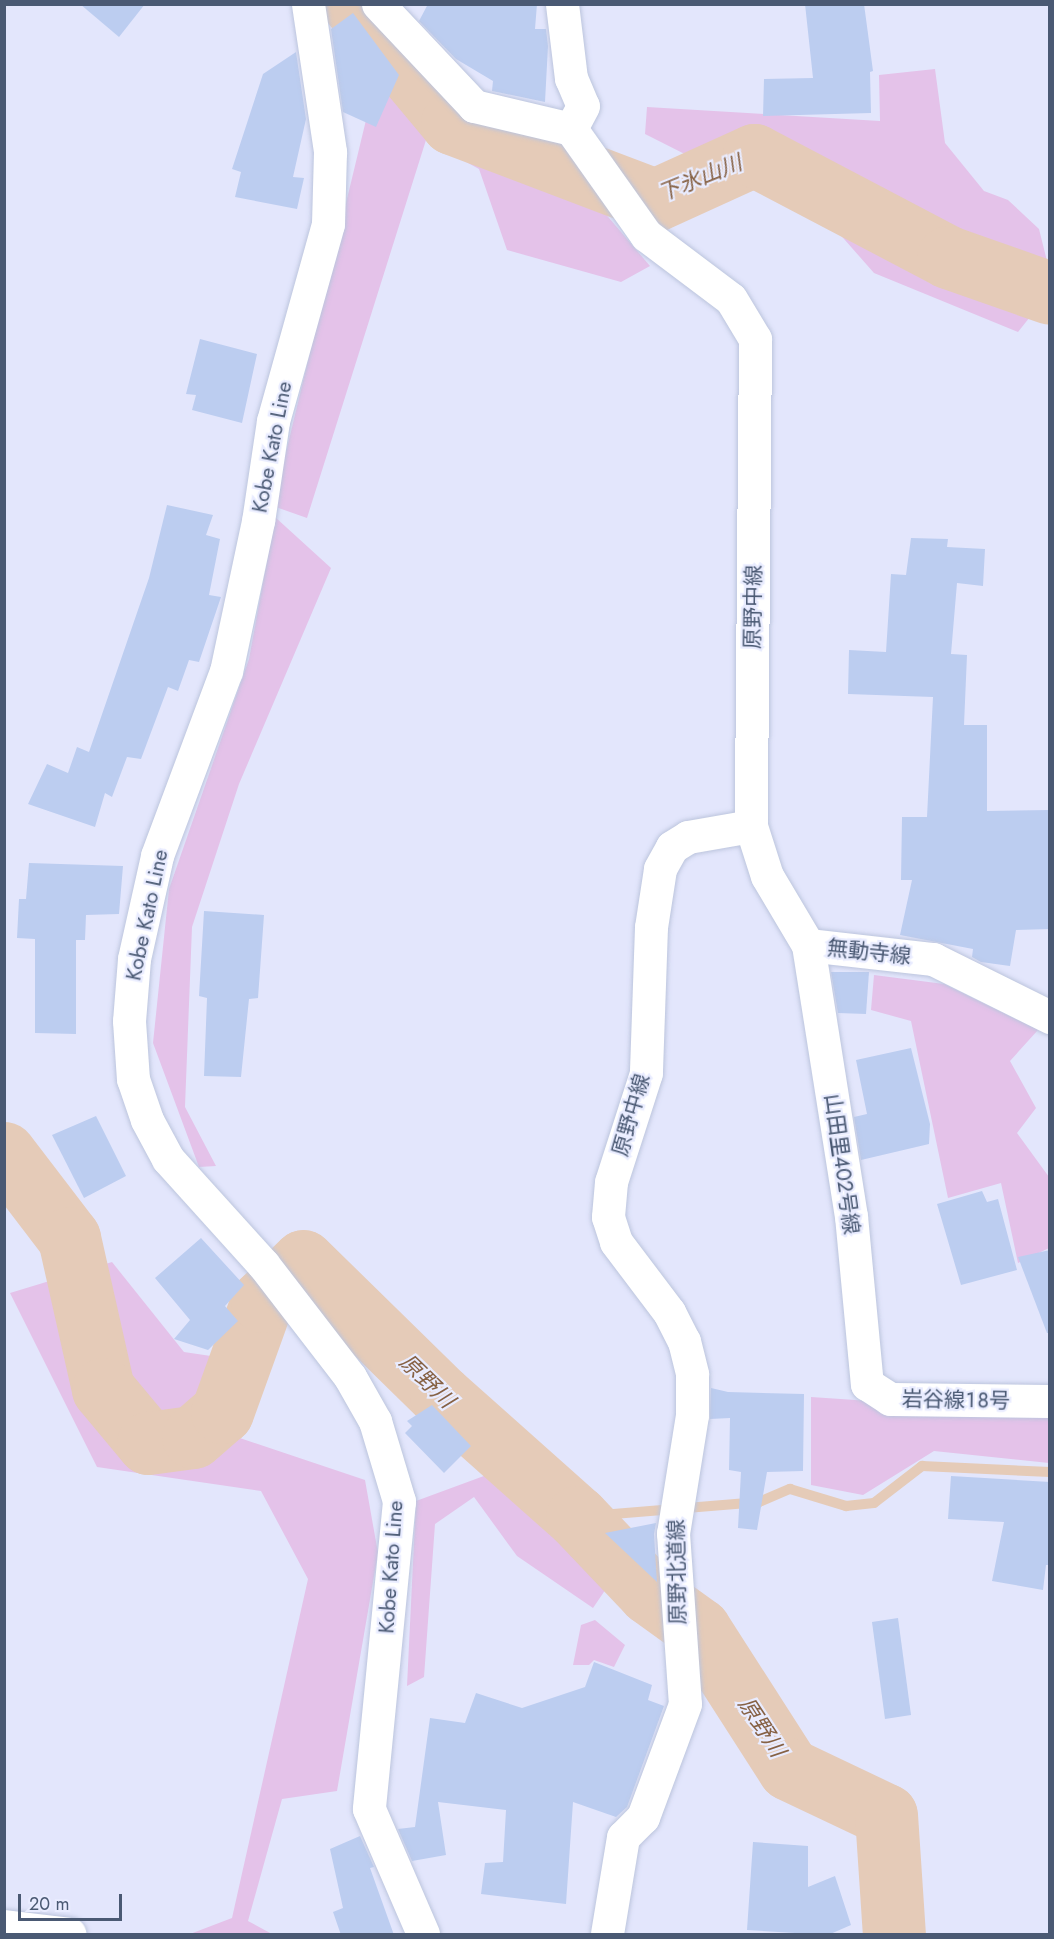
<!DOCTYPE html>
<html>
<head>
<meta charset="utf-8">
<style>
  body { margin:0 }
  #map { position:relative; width:1054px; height:1939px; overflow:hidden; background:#e3e6fc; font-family:Jost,"Noto Sans JP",sans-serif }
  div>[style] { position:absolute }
  .green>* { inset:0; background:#e4c2e9 }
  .stream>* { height:10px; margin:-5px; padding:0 5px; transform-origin:5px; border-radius:5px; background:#e5cbb8 }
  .river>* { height:63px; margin:-31.5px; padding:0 31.5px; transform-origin:31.5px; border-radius:31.5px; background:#e5cbb8 }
  .building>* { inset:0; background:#bccdf0 }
  .roads { filter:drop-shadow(0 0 2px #bcc5dd) drop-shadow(0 0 2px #bcc5dd) }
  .minor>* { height:33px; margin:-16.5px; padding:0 16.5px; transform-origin:16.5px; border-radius:16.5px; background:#fff }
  span { translate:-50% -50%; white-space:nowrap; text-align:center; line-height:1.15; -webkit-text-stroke:4.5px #e9ecff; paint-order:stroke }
  .street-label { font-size:21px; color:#4a5973 }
  .water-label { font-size:22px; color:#866144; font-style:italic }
  .frame { position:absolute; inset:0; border:6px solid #4a5973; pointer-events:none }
  .scale { position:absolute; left:18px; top:1894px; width:104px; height:27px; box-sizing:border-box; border:3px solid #4a5973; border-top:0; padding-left:8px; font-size:18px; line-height:21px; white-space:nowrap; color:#4a5973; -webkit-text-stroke:4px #e9ecff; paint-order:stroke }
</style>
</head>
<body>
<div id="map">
  <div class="green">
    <div style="clip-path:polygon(380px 62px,504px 132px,581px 185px,650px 266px,621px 282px,507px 250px,479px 169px,426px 140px,307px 518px,273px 506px)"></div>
    <div style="clip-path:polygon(935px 69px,945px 143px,984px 191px,1008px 200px,1039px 229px,1049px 269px,1049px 293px,1018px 332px,874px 273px,837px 231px,645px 134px,647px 107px,880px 121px,879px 75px)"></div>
    <div style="clip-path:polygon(275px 517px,331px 568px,239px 784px,192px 927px,185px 1107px,216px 1166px,199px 1167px,153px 1043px,169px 889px,249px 659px)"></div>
    <div style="clip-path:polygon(874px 975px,944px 984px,1038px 1030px,1010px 1061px,1036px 1108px,1017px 1133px,1049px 1177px,1049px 1248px,1018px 1263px,1001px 1183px,948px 1198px,911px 1021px,871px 1010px)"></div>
    <div style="clip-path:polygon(112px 1262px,184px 1352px,231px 1359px,225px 1433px,365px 1480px,378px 1553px,337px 1791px,282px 1799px,248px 1921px,272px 1934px,190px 1934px,232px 1918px,308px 1579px,261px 1491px,97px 1467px,10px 1293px)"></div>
    <div style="clip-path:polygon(811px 1397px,1049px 1413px,1049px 1463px,934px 1451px,863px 1495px,811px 1485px)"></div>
    <div style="clip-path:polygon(492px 1473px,555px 1522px,612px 1580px,593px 1608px,517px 1556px,474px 1497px,435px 1524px,424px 1677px,407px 1686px,416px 1501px)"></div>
    <div style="clip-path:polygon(595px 1620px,625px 1645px,614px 1667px,594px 1660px,589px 1665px,573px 1665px,581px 1625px)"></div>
  </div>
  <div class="stream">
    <div style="left:577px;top:1517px;width:183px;rotate:-4.7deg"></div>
    <div style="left:759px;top:1502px;width:34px;rotate:-23deg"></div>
    <div style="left:790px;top:1489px;width:59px;rotate:16.9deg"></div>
    <div style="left:846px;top:1506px;width:28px;rotate:-6deg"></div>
    <div style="left:874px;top:1503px;width:61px;rotate:-37.6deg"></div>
    <div style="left:922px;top:1466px;width:128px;rotate:2.7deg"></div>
  </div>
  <div class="river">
    <div style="left:353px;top:4px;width:155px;rotate:50.2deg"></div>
    <div style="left:452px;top:123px;width:217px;rotate:20.8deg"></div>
    <div style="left:655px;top:200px;width:109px;rotate:-24.4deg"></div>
    <div style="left:754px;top:155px;width:219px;rotate:27.7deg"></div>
    <div style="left:948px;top:257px;width:108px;rotate:19.4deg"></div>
    <div style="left:4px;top:1153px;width:107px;rotate:52.6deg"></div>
    <div style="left:69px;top:1238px;width:155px;rotate:77.3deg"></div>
    <div style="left:103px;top:1389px;width:70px;rotate:50.2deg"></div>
    <div style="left:148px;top:1443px;width:45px;rotate:-7.6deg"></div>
    <div style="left:193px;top:1437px;width:38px;rotate:-41deg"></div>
    <div style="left:222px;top:1412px;width:118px;rotate:-70.2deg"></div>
    <div style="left:262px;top:1301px;width:57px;rotate:-44.3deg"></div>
    <div style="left:303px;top:1261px;width:193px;rotate:44.4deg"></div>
    <div style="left:441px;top:1396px;width:182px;rotate:41.7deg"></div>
    <div style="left:577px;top:1517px;width:105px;rotate:46.5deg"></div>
    <div style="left:649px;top:1593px;width:62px;rotate:35.8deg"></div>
    <div style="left:699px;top:1629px;width:166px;rotate:57.3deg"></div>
    <div style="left:789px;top:1769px;width:107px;rotate:25.4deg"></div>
    <div style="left:886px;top:1815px;width:119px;rotate:86.2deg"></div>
  </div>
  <div class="building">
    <div style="clip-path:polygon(80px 4px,145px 4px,119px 37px)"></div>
    <div style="clip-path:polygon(428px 4px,537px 4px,535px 29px,546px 29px,548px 46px,545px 102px,492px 91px,493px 81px,456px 59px,419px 21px)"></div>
    <div style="clip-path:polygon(805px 4px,864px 4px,873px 71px,870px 72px,871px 113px,763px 116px,764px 79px,813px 78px)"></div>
    <div style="clip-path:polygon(353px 13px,399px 75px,376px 127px,343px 112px,331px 29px)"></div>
    <div style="clip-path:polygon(296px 52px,306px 119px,293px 177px,304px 178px,297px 209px,235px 197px,241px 172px,232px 169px,263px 74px)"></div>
    <div style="clip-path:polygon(200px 339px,257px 354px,242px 423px,192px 410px,196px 395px,186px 394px)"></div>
    <div style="clip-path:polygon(167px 505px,213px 515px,206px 535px,220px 539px,209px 595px,221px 597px,199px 662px,189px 660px,178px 691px,168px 687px,141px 759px,127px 757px,112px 797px,105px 793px,95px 827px,28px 804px,47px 764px,68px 773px,77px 747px,89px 752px,149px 578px)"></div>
    <div style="clip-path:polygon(911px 538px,948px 539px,947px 547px,985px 549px,983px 586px,957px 583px,951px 654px,967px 655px,964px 725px,987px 725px,987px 811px,1050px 810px,1050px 929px,1016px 930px,1010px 966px,981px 962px,972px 957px,973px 949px,900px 935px,912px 880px,901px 880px,902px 817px,927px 817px,933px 697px,848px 694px,849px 650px,886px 652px,891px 574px,906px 575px)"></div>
    <div style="clip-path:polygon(29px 863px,123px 866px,119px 914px,86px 915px,85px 940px,76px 940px,76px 1034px,35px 1033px,35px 939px,17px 938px,19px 899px,26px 899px)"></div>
    <div style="clip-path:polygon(204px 911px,264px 915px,258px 998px,249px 999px,241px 1077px,204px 1076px,207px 998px,199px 996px)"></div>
    <div style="clip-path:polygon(831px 972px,869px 972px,866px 1014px,838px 1013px)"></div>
    <div style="clip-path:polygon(911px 1048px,930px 1124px,929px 1144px,861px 1160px,854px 1117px,867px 1114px,856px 1060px)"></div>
    <div style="clip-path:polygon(96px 1116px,126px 1176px,84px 1198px,52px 1135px)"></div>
    <div style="clip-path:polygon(982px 1191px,987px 1202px,998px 1199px,1017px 1270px,961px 1285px,937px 1204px)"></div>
    <div style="clip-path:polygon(201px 1238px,244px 1285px,225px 1306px,238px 1321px,208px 1350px,174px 1339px,190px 1320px,155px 1278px)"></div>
    <div style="clip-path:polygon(1050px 1250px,1050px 1333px,1047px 1333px,1018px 1257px)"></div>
    <div style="clip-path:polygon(711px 1388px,728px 1392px,804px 1394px,803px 1471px,767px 1472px,757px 1530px,738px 1528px,741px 1472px,729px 1470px,730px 1418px,710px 1419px)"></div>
    <div style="clip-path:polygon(432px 1405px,471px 1446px,444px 1473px,405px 1433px,412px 1426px,407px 1421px)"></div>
    <div style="clip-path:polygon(951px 1476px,1050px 1482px,1050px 1565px,1046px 1565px,1043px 1590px,992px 1581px,1004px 1522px,948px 1519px)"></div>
    <div style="clip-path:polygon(656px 1523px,654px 1534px,657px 1582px,605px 1533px)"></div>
    <div style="clip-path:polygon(898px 1618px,911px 1715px,885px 1719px,872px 1622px)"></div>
    <div style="clip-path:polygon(594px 1662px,652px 1685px,648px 1700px,664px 1706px,627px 1807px,616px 1817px,573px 1802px,566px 1904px,481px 1894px,485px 1863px,503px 1862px,506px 1810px,438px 1802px,446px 1855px,412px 1861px,398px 1829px,415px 1827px,430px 1718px,465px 1723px,476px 1693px,522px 1708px,585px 1687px)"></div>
    <div style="clip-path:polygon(360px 1836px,374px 1867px,370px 1868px,394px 1935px,341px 1935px,333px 1912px,343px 1908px,330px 1849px)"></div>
    <div style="clip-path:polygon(753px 1842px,808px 1846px,808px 1887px,835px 1876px,851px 1925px,828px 1935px,747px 1930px)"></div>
  </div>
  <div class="roads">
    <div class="minor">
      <div style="left:308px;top:4px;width:150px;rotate:81.5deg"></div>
      <div style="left:330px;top:152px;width:72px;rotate:91.6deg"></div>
      <div style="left:328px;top:224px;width:205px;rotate:105.6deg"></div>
      <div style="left:273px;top:421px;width:101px;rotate:98.5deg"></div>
      <div style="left:258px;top:521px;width:153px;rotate:102deg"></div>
      <div style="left:226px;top:671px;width:197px;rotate:110.5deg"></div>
      <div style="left:157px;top:856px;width:106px;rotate:102.6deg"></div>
      <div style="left:134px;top:959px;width:62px;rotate:94.6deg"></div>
      <div style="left:129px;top:1021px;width:58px;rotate:86.1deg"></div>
      <div style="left:133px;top:1079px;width:43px;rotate:71.1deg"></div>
      <div style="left:147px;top:1120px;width:44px;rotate:61.7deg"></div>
      <div style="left:168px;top:1159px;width:142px;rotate:47.9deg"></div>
      <div style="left:263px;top:1264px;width:143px;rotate:52.4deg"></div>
      <div style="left:350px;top:1377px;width:51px;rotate:60.4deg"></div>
      <div style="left:375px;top:1421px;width:84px;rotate:73.3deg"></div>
      <div style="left:399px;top:1501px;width:309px;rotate:95.6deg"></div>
      <div style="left:369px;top:1809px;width:136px;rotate:66.6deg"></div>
      <div style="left:378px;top:4px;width:140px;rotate:46.7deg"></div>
      <div style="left:474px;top:106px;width:100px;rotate:13.3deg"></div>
      <div style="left:562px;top:4px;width:75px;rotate:83.1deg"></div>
      <div style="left:571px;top:78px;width:30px;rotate:67deg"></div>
      <div style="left:583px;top:106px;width:26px;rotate:118deg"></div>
      <div style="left:571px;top:129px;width:130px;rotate:54.7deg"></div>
      <div style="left:646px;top:235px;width:106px;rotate:37deg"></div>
      <div style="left:731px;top:299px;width:47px;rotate:59deg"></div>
      <div style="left:755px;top:339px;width:487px;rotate:90.5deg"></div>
      <div style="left:751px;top:826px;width:64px;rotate:170.1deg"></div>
      <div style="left:688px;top:837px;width:19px;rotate:148deg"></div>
      <div style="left:672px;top:847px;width:25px;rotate:119deg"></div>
      <div style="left:660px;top:869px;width:59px;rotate:98.8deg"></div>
      <div style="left:651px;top:927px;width:146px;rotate:92deg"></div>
      <div style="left:646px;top:1073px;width:114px;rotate:107.8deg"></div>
      <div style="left:611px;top:1182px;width:35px;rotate:95deg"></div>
      <div style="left:608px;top:1217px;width:26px;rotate:72deg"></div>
      <div style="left:616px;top:1242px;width:88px;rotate:52.9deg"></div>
      <div style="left:669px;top:1312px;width:33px;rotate:63deg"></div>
      <div style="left:684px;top:1341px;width:34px;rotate:76deg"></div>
      <div style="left:692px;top:1374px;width:41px;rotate:90deg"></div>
      <div style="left:692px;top:1415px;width:120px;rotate:99.1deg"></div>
      <div style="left:673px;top:1533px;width:171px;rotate:86deg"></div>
      <div style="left:685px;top:1704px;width:121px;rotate:110.4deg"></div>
      <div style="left:643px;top:1817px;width:28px;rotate:135deg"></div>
      <div style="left:623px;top:1837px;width:98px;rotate:99.4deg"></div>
      <div style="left:751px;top:826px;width:52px;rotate:72.3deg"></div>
      <div style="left:767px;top:876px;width:80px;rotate:59.3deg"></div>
      <div style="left:808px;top:945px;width:274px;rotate:81deg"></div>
      <div style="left:851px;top:1216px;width:169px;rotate:84.6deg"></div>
      <div style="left:867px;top:1384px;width:27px;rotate:33deg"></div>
      <div style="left:890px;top:1399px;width:160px;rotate:0.7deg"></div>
      <div style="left:808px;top:945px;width:126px;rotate:6.4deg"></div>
      <div style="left:933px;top:959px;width:131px;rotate:26.4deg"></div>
      <div style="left:4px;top:1926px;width:66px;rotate:6.9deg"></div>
    </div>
  </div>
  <div class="street-label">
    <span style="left:272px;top:447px;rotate:-79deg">Kobe Kato Line</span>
    <span style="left:753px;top:607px;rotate:-89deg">原野中線</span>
    <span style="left:147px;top:915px;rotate:-78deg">Kobe Kato Line</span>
    <span style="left:869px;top:952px;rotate:6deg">無動寺線</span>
    <span style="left:631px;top:1115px;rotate:-74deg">原野中線</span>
    <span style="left:842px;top:1164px;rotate:82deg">山田里４０２号線</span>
    <span style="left:956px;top:1400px;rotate:1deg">岩谷線１８号</span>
    <span style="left:391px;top:1567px;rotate:-86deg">Kobe Kato Line</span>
    <span style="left:677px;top:1572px;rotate:-91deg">原野北道線</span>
  </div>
  <div class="water-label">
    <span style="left:700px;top:178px;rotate:-22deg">下氷山川</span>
    <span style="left:427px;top:1381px;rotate:44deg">原野川</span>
    <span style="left:762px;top:1727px;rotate:57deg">原野川</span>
  </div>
  <div class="frame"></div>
  <div class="scale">20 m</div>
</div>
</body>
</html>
